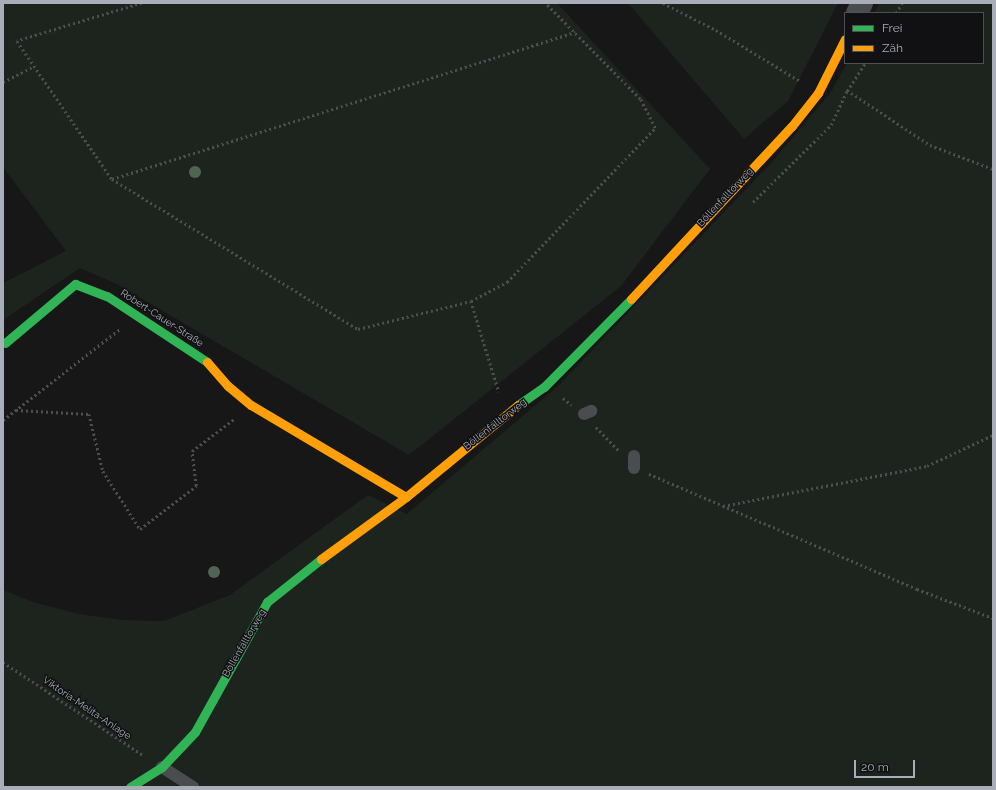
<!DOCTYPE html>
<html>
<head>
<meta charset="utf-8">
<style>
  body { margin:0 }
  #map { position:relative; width:996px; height:790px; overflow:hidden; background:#171717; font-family:Raleway,sans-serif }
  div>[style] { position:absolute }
  .green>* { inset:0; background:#1d241e }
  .path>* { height:2.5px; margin-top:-1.25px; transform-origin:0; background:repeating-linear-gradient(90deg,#4d4e52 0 2px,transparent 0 5px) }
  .lane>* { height:12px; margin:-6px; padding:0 6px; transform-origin:6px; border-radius:6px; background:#4b4c50 }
  .street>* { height:22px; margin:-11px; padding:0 11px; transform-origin:11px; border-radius:11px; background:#4b4c50 }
  .fast>* { height:9px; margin:-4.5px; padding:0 4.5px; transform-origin:4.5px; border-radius:4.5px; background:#30b455 }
  .slow>* { height:9px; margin:-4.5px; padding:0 4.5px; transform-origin:4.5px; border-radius:4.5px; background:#ff9f0a }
  .trees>* { width:12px; height:12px; margin:-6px; border-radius:50%; background:#506451 }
  span { translate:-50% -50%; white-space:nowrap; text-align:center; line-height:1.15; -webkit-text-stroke:3px #111113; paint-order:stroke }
  .street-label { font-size:10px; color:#a8adb8 }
  .frame { position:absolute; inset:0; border:4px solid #a8adb8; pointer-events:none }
  .legend { position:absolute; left:844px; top:12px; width:140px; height:52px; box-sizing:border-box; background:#111113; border:1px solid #4d4f55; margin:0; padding:5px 7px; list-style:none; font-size:12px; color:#a8adb8 }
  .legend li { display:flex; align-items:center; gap:8px; height:20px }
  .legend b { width:20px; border:1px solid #4d4f55 }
  .scale { position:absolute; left:854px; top:760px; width:61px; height:18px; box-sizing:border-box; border:2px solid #a8adb8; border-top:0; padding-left:5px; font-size:12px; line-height:14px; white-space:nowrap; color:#a8adb8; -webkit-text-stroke:3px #111113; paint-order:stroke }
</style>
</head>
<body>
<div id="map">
  <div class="green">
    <div style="clip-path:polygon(3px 3px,557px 3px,710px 169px,621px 286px,409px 455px,117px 284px,80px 268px,3px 320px,3px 283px,66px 251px,3px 167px)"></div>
    <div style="clip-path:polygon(628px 3px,838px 3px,788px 101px,744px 139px)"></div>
    <div style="clip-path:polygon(879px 3px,993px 3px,993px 787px,3px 787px,3px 590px,33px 602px,78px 614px,122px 620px,164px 621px,230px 595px,368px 495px,407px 514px,558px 386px,772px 162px,831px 92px,847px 63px,983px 63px,983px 13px,874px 13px)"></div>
  </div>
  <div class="path">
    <div style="left:142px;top:3px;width:131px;rotate:163.1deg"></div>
    <div style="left:17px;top:41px;width:168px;rotate:55.5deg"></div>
    <div style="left:112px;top:179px;width:288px;rotate:31.4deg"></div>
    <div style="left:358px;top:329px;width:116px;rotate:-13.9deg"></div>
    <div style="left:471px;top:301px;width:41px;rotate:-27.8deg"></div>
    <div style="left:507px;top:282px;width:214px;rotate:-46.1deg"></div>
    <div style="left:655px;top:128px;width:33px;rotate:-117deg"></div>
    <div style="left:640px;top:99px;width:135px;rotate:-134.7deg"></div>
    <div style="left:663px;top:3px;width:59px;rotate:27deg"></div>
    <div style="left:716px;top:30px;width:98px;rotate:31.3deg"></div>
    <div style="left:896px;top:13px;width:12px;rotate:-59deg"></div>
    <div style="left:3px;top:82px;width:33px;rotate:-27deg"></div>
    <div style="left:847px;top:90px;width:100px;rotate:33.5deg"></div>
    <div style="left:930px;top:145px;width:67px;rotate:20.9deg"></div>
    <div style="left:112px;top:179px;width:486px;rotate:-17.6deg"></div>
    <div style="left:753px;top:202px;width:110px;rotate:-44.6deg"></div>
    <div style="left:831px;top:125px;width:38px;rotate:-65deg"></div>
    <div style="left:847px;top:91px;width:33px;rotate:-57deg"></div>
    <div style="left:471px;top:301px;width:95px;rotate:72.9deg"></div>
    <div style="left:563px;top:398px;width:11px;rotate:38deg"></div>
    <div style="left:16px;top:410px;width:73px;rotate:3.1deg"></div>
    <div style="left:89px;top:414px;width:59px;rotate:76.2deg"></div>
    <div style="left:103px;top:471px;width:69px;rotate:57.5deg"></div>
    <div style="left:140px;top:529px;width:71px;rotate:-37.5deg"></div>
    <div style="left:196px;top:486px;width:35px;rotate:-97deg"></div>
    <div style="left:192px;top:451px;width:53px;rotate:-37.3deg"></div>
    <div style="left:3px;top:420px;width:150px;rotate:-37.9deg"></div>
    <div style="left:596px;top:427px;width:33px;rotate:46deg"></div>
    <div style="left:649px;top:474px;width:292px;rotate:23.2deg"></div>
    <div style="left:917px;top:589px;width:81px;rotate:20.9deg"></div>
    <div style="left:723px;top:506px;width:208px;rotate:-11.1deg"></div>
    <div style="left:927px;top:466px;width:73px;rotate:-25.2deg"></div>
    <div style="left:3px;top:662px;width:168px;rotate:33.6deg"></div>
  </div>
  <div class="lane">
    <div style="left:584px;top:414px;width:8px;rotate:-23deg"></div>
    <div style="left:634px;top:456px;width:12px;rotate:90deg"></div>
    <div style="left:162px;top:767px;width:37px;rotate:33deg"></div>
  </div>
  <div class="street">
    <div style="left:857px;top:13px;width:11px;rotate:-63deg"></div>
  </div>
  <div class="fast">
    <div style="left:5px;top:343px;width:92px;rotate:-40.1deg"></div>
    <div style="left:75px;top:284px;width:34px;rotate:21deg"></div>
    <div style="left:107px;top:296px;width:120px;rotate:33.4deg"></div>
    <div style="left:518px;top:405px;width:32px;rotate:-35deg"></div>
    <div style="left:544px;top:387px;width:124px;rotate:-45.3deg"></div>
    <div style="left:130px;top:787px;width:38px;rotate:-32deg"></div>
    <div style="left:162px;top:767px;width:48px;rotate:-46.7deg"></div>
    <div style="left:195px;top:732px;width:149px;rotate:-61deg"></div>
    <div style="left:267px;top:602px;width:69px;rotate:-38.5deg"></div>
  </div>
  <div class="slow">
    <div style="left:631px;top:299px;width:236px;rotate:-47.1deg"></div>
    <div style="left:792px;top:126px;width:42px;rotate:-51.8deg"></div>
    <div style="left:818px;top:93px;width:60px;rotate:-63.4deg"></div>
    <div style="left:207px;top:362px;width:32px;rotate:49deg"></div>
    <div style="left:228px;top:386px;width:30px;rotate:40deg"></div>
    <div style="left:251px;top:405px;width:180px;rotate:30.7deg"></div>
    <div style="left:321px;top:559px;width:105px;rotate:-36.1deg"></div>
    <div style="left:406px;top:497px;width:145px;rotate:-39.4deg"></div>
  </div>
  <div class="trees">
    <div style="left:195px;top:172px"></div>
    <div style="left:214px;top:572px"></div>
  </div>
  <div class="street-label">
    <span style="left:725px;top:197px;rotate:-47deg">Böllenfalltorweg</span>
    <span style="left:162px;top:318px;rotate:33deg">Robert-Cauer-Straße</span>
    <span style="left:495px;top:424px;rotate:-38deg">Böllenfalltorweg</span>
    <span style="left:244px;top:643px;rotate:-60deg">Böllenfalltorweg</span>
    <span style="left:87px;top:708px;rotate:34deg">Viktoria-Melita-Anlage</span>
  </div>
  <div class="frame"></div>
  <ul class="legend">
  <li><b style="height:5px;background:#30b455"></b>Frei</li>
  <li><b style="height:5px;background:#ff9f0a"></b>Zäh</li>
  </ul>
  <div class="scale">20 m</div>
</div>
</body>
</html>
